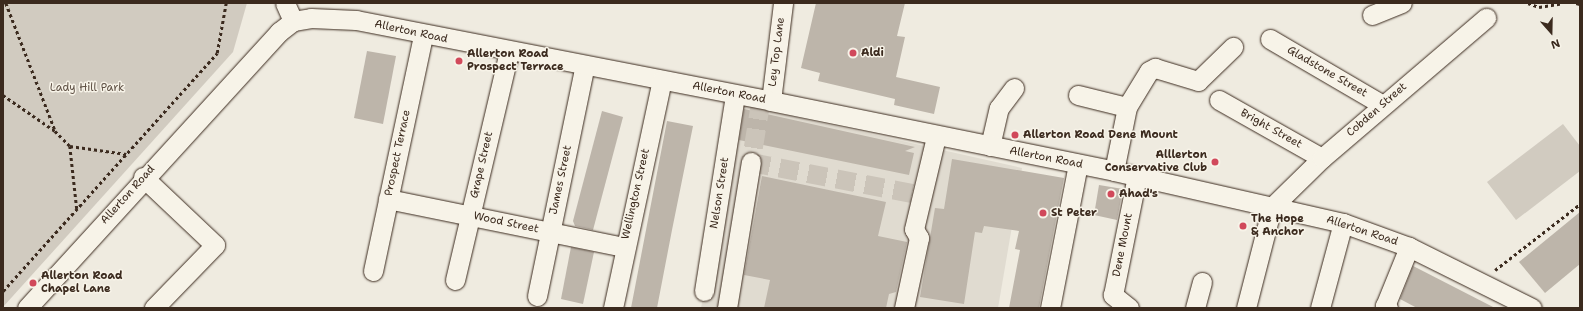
<!DOCTYPE html>
<html>
<head>
<meta charset="utf-8">
<style>
  body { margin:0 }
  #map { position:relative; width:1583px; height:311px; overflow:hidden; background:#efebe0; font-family:"Shantell Sans",sans-serif }
  div>[style] { position:absolute }
  .built>* { inset:0; background:#e0dbd0 }
  .green>* { inset:0; background:#d1cbc0 }
  .building>* { inset:0; background:#bdb5aa }
  .minor-tunnel>* { height:19px; margin-top:-9.5px; transform-origin:0; background:repeating-linear-gradient(90deg,#cbc4b9 0 19px,transparent 0 29px) }
  .path>* { height:2.5px; margin-top:-1.25px; transform-origin:0; background:repeating-linear-gradient(90deg,#3b2a1e 0 3px,transparent 0 6px) }
  .roads { filter:drop-shadow(0 0 1px #3b2a1e) drop-shadow(0 0 1px #3b2a1e) }
  .minor>* { height:19px; margin:-9.5px; padding:0 9.5px; transform-origin:9.5px; border-radius:9.5px; background:#f7f3e8 }
  .dots>* { width:11px; height:11px; translate:-50% -50%; box-sizing:border-box; border:2px solid #f7f3e8; border-radius:50% }
  span { translate:-50% -50%; white-space:nowrap; text-align:center; line-height:1.15; -webkit-text-stroke:3px #f7f3e8; paint-order:stroke }
  .street-label { font-size:11px; color:#3b2a1e }
  .poi-label { font-size:11px; color:#3b2a1e; font-weight:700 }
  .left { translate:0 -50%; text-align:left }
  .right { translate:-100% -50%; text-align:right }
  .park-label { font-size:11px; color:#605246 }
  .frame { position:absolute; inset:0; border:4px solid #3b2a1e; pointer-events:none }
  .north { position:absolute; left:1531px; top:12px; width:40px; height:40px; -webkit-text-stroke:3px #f7f3e8; paint-order:stroke; rotate:160deg; font-size:11px; font-weight:700; line-height:16px; text-align:center; color:#3b2a1e }
  .north::after { content:''; display:block; margin:auto; width:14px; height:18px; background:#3b2a1e; clip-path:polygon(50% 0,100% 100%,50% 72%,0 100%) }
</style>
</head>
<body>
<div id="map">
  <div class="built">
    <div style="clip-path:polygon(738px 104px,1022px 168px,998px 308px,701px 308px)"></div>
  </div>
  <div class="green">
    <div style="clip-path:polygon(3px 3px,247px 3px,233px 52px,3px 307px)"></div>
    <div style="clip-path:polygon(1563px 124px,1580px 146px,1580px 171px,1516px 220px,1487px 182px)"></div>
  </div>
  <div class="building">
    <div style="clip-path:polygon(816px 3px,905px 3px,897px 36px,905px 37px,896px 77px,940px 87px,934px 114px,894px 105px,895px 99px,818px 81px,820px 73px,801px 68px)"></div>
    <div style="clip-path:polygon(367px 51px,396px 56px,383px 124px,354px 118px)"></div>
    <div style="clip-path:polygon(744px 109px,915px 147px,905px 151px,914px 153px,909px 175px,739px 140px)"></div>
    <div style="clip-path:polygon(602px 111px,623px 117px,593px 230px,575px 226px,573px 221px)"></div>
    <div style="clip-path:polygon(667px 121px,693px 126px,672px 230px,657px 308px,631px 308px)"></div>
    <div style="clip-path:polygon(952px 159px,1064px 178px,1039px 308px,1009px 308px,1020px 250px,1015px 249px,1019px 231px,984px 226px,982px 233px,975px 232px,964px 304px,920px 297px,935px 208px,944px 209px)"></div>
    <div style="clip-path:polygon(762px 176px,886px 202px,878px 236px,907px 242px,896px 292px,889px 294px,886px 308px,764px 308px,770px 280px,744px 275px)"></div>
    <div style="clip-path:polygon(1099px 185px,1123px 189px,1117px 220px,1094px 215px)"></div>
    <div style="clip-path:polygon(1580px 212px,1580px 264px,1545px 293px,1519px 262px)"></div>
    <div style="clip-path:polygon(571px 247px,594px 252px,583px 304px,561px 299px)"></div>
    <div style="clip-path:polygon(1413px 266px,1419px 269px,1495px 308px,1417px 308px,1400px 299px)"></div>
  </div>
  <div class="minor-tunnel">
    <div style="left:761px;top:100px;width:63px;rotate:99.2deg"></div>
    <div style="left:751px;top:162px;width:174px;rotate:10.9deg"></div>
  </div>
  <div class="path">
    <div style="left:6px;top:3px;width:136px;rotate:68.9deg"></div>
    <div style="left:1528px;top:3px;width:12px;rotate:20deg"></div>
    <div style="left:1539px;top:7px;width:24px;rotate:-9deg"></div>
    <div style="left:1576px;top:3px;width:4px;rotate:14deg"></div>
    <div style="left:3px;top:95px;width:63px;rotate:34.7deg"></div>
    <div style="left:55px;top:131px;width:21px;rotate:45deg"></div>
    <div style="left:70px;top:146px;width:63px;rotate:83.7deg"></div>
    <div style="left:70px;top:146px;width:57px;rotate:8.1deg"></div>
    <div style="left:1495px;top:270px;width:108px;rotate:-37.8deg"></div>
    <div style="left:3px;top:291px;width:320px;rotate:-48deg"></div>
    <div style="left:217px;top:53px;width:51px;rotate:-79.8deg"></div>
  </div>
  <div class="roads">
    <div class="minor">
      <div style="left:285px;top:3px;width:20px;rotate:66deg"></div>
      <div style="left:1372px;top:15px;width:32px;rotate:-22deg"></div>
      <div style="left:1270px;top:39px;width:131px;rotate:30.3deg"></div>
      <div style="left:1078px;top:95px;width:50px;rotate:13.8deg"></div>
      <div style="left:1219px;top:100px;width:118px;rotate:29.4deg"></div>
      <div style="left:771px;top:101px;width:99px;rotate:-83deg"></div>
      <div style="left:990px;top:146px;width:39px;rotate:-77deg"></div>
      <div style="left:999px;top:108px;width:25px;rotate:-53deg"></div>
      <div style="left:1114px;top:171px;width:65px;rotate:-78.5deg"></div>
      <div style="left:1127px;top:107px;width:42px;rotate:-58.6deg"></div>
      <div style="left:1149px;top:71px;width:7px;rotate:-27deg"></div>
      <div style="left:1155px;top:68px;width:45px;rotate:16.8deg"></div>
      <div style="left:1198px;top:81px;width:49px;rotate:-44.2deg"></div>
      <div style="left:143px;top:177px;width:99px;rotate:43.4deg"></div>
      <div style="left:215px;top:245px;width:88px;rotate:134.1deg"></div>
      <div style="left:388px;top:199px;width:241px;rotate:11.5deg"></div>
      <div style="left:373px;top:271px;width:241px;rotate:-78deg"></div>
      <div style="left:455px;top:280px;width:235px;rotate:-76.7deg"></div>
      <div style="left:704px;top:291px;width:197px;rotate:-81deg"></div>
      <div style="left:537px;top:296px;width:236px;rotate:-78.3deg"></div>
      <div style="left:27px;top:308px;width:374px;rotate:-47.6deg"></div>
      <div style="left:279px;top:32px;width:18px;rotate:-38deg"></div>
      <div style="left:293px;top:21px;width:18px;rotate:-9deg"></div>
      <div style="left:311px;top:18px;width:45px;rotate:2.5deg"></div>
      <div style="left:356px;top:20px;width:423px;rotate:11deg"></div>
      <div style="left:771px;top:101px;width:350px;rotate:11.5deg"></div>
      <div style="left:1114px;top:171px;width:235px;rotate:12.8deg"></div>
      <div style="left:1343px;top:223px;width:70px;rotate:20deg"></div>
      <div style="left:1409px;top:247px;width:137px;rotate:26.4deg"></div>
      <div style="left:613px;top:308px;width:233px;rotate:-77.9deg"></div>
      <div style="left:727px;top:308px;width:148px;rotate:-80.7deg"></div>
      <div style="left:904px;top:308px;width:72px;rotate:-77.9deg"></div>
      <div style="left:919px;top:238px;width:10px;rotate:-119deg"></div>
      <div style="left:914px;top:229px;width:95px;rotate:-76.6deg"></div>
      <div style="left:1050px;top:308px;width:147px;rotate:-79deg"></div>
      <div style="left:1129px;top:308px;width:21px;rotate:-141deg"></div>
      <div style="left:1113px;top:295px;width:121px;rotate:-78.6deg"></div>
      <div style="left:1195px;top:308px;width:27px;rotate:-75deg"></div>
      <div style="left:1246px;top:308px;width:104px;rotate:-75.6deg"></div>
      <div style="left:1272px;top:207px;width:70px;rotate:-44.4deg"></div>
      <div style="left:1322px;top:158px;width:216px;rotate:-40.5deg"></div>
      <div style="left:1320px;top:308px;width:88px;rotate:-74.9deg"></div>
      <div style="left:1388px;top:308px;width:4px;rotate:-146deg"></div>
      <div style="left:1385px;top:306px;width:64px;rotate:-67.9deg"></div>
    </div>
  </div>
  <div class="dots">
    <div style="left:853px;top:53px;background:#d1495b"></div>
    <div style="left:459px;top:61px;background:#d1495b"></div>
    <div style="left:1015px;top:135px;background:#d1495b"></div>
    <div style="left:1215px;top:162px;background:#d1495b"></div>
    <div style="left:1111px;top:194px;background:#d1495b"></div>
    <div style="left:1043px;top:213px;background:#d1495b"></div>
    <div style="left:1243px;top:226px;background:#d1495b"></div>
    <div style="left:33px;top:283px;background:#d1495b"></div>
  </div>
  <div class="street-label">
    <span style="left:411px;top:32px;rotate:12deg">Allerton Road</span>
    <span style="left:777px;top:52px;rotate:-83deg">Ley Top Lane</span>
    <span style="left:1327px;top:72px;rotate:30deg">Gladstone Street</span>
    <span style="left:729px;top:93px;rotate:11deg">Allerton Road</span>
    <span style="left:1377px;top:110px;rotate:-41deg">Cobden Street</span>
    <span style="left:1271px;top:129px;rotate:29deg">Bright Street</span>
    <span style="left:398px;top:153px;rotate:-78deg">Prospect Terrace</span>
    <span style="left:1046px;top:158px;rotate:11deg">Allerton Road</span>
    <span style="left:482px;top:165px;rotate:-77deg">Grape Street</span>
    <span style="left:561px;top:180px;rotate:-78deg">James Street</span>
    <span style="left:720px;top:193px;rotate:-81deg">Nelson Street</span>
    <span style="left:636px;top:194px;rotate:-77deg">Wellington Street</span>
    <span style="left:128px;top:195px;rotate:-48deg">Allerton Road</span>
    <span style="left:506px;top:223px;rotate:12deg">Wood Street</span>
    <span style="left:1362px;top:231px;rotate:18deg">Allerton Road</span>
    <span style="left:1123px;top:245px;rotate:-79deg">Dene Mount</span>
  </div>
  <div class="poi-label">
    <span class="left" style="left:861px;top:53px">Aldi</span>
    <span class="left" style="left:467px;top:61px">Allerton Road<br>Prospect Terrace</span>
    <span class="left" style="left:1023px;top:135px">Allerton Road Dene Mount</span>
    <span class="right" style="left:1207px;top:162px">Alllerton<br>Conservative Club</span>
    <span class="left" style="left:1119px;top:194px">Ahad's</span>
    <span class="left" style="left:1051px;top:213px">St Peter</span>
    <span class="left" style="left:1251px;top:226px">The Hope<br>&amp; Anchor</span>
    <span class="left" style="left:41px;top:283px">Allerton Road<br>Chapel Lane</span>
  </div>
  <div class="park-label">
    <span style="left:87px;top:88px">Lady Hill Park</span>
  </div>
  <div class="frame"></div>
  <div class="north">N</div>
</div>
</body>
</html>
